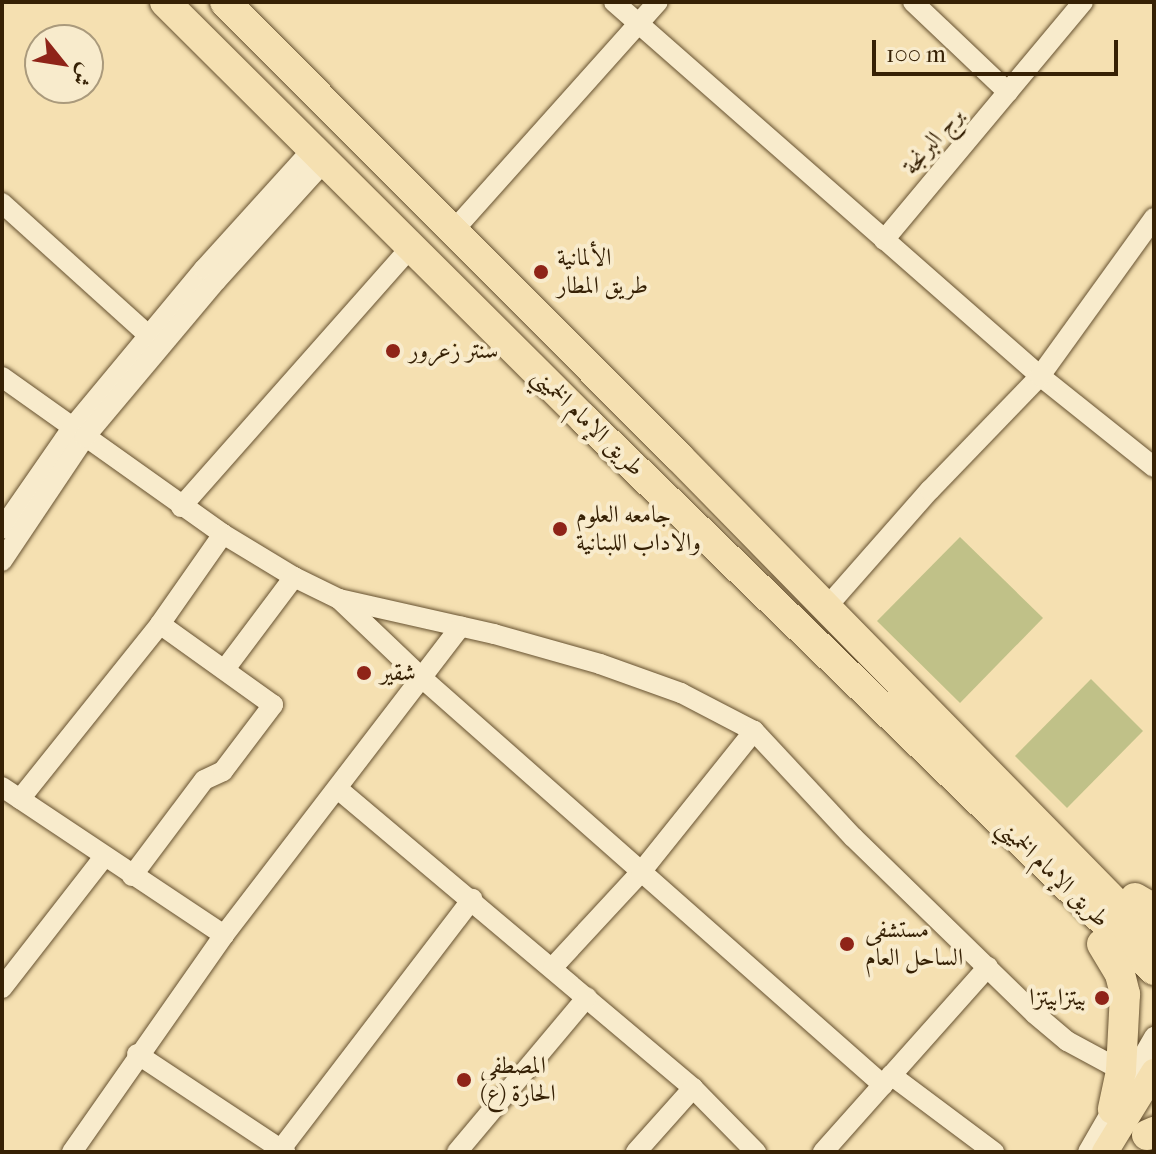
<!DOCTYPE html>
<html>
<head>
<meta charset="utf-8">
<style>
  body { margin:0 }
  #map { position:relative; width:1156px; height:1154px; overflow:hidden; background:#f5e0b1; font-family:"IM FELL French Canon",Amiri,serif }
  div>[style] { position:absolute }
  .green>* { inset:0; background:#c0c188 }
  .roads { filter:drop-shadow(0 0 2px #665130) drop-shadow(0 0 2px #665130) }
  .minor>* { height:20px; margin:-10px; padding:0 10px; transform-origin:10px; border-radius:10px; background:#f8ebcc }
  .major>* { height:26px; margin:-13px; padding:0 13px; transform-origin:13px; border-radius:13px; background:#f5e0b1 }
  .highway>* { height:30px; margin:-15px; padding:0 15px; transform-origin:15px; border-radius:15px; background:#f5e0b1 }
  .dots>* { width:22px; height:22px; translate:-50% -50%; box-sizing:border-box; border:4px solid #f8ebcc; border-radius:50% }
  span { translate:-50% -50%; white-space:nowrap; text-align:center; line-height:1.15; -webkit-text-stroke:8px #f8ebcc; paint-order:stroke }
  .street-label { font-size:24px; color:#362105 }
  .poi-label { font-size:24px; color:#362105 }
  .left { translate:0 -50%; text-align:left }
  .right { translate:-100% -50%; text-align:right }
  .frame { position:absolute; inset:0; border:4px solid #362105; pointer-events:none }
  .north { position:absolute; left:24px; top:24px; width:80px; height:80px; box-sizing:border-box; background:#f8ebcc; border:2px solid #aa9a7c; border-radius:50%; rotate:120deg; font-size:22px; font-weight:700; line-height:32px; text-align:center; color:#362105 }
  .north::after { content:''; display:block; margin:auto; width:28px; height:36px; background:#8f2418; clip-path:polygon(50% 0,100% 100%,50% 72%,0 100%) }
  .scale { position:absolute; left:872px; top:40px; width:246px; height:36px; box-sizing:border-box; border:4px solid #362105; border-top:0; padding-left:10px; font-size:24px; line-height:28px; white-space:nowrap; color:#362105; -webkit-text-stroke:6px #f8ebcc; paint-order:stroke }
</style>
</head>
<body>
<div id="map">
  <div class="green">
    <div style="clip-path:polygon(960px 537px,1043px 618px,960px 703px,877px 621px)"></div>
    <div style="clip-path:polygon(1091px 679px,1143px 731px,1067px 808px,1015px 756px)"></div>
  </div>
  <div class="roads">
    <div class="minor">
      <div style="left:614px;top:2px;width:567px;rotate:41.28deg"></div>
      <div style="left:1040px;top:376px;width:146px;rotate:38.6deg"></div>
      <div style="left:913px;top:2px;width:131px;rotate:43.5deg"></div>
      <div style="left:2px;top:203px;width:198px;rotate:42.1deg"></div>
      <div style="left:453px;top:231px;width:307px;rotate:-48.2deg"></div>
      <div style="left:884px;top:240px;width:310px;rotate:-50.1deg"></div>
      <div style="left:2px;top:377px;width:271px;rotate:35.4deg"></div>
      <div style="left:223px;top:534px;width:83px;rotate:31.2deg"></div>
      <div style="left:294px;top:577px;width:50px;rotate:26.1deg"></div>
      <div style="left:339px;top:599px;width:159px;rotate:12.7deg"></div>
      <div style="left:494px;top:634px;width:110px;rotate:15.8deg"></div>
      <div style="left:600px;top:664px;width:86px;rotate:19.7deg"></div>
      <div style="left:681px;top:693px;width:82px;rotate:27.5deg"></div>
      <div style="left:754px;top:731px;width:145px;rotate:47deg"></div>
      <div style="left:853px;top:837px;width:254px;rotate:44.2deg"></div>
      <div style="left:1035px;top:1014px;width:42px;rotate:40.2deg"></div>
      <div style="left:1067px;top:1041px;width:69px;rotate:28.4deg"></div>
      <div style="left:181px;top:507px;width:349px;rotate:-48.5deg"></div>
      <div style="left:2px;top:529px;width:123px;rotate:-55.3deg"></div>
      <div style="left:72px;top:428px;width:207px;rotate:-50.3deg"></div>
      <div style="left:204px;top:269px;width:162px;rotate:-47.8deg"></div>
      <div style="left:2px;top:561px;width:149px;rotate:-56.2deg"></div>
      <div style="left:85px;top:437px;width:204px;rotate:-50deg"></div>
      <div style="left:216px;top:281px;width:162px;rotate:-47.8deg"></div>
      <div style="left:339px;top:599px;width:115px;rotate:43.6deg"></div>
      <div style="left:422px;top:678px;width:615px;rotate:41.44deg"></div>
      <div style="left:832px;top:601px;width:148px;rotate:-48.6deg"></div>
      <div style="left:930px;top:490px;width:158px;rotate:-46deg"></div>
      <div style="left:1040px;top:376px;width:195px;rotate:-54.2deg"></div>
      <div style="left:225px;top:669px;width:115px;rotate:-53.1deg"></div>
      <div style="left:2px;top:787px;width:267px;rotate:33.7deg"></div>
      <div style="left:338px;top:789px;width:464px;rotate:40.1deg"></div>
      <div style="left:693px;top:1088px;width:90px;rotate:45.5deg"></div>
      <div style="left:20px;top:799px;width:224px;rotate:-51.3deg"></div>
      <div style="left:160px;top:624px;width:110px;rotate:-55deg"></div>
      <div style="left:132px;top:876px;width:120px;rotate:-53.1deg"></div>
      <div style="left:204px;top:780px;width:21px;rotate:-25deg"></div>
      <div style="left:223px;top:771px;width:83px;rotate:-52.9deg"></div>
      <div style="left:273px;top:705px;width:139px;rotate:-144.4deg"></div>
      <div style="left:553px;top:967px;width:129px;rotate:-47.2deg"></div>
      <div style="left:641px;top:872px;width:181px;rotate:-51.3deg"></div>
      <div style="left:2px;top:988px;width:166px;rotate:-52.1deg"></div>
      <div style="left:137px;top:1054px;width:178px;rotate:33.5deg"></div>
      <div style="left:891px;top:1075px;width:129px;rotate:36.8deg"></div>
      <div style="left:281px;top:1149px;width:315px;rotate:-52.6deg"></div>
      <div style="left:72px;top:1152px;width:265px;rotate:-55deg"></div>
      <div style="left:224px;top:935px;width:389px;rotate:-52.5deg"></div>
      <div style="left:457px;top:1152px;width:202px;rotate:-50deg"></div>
      <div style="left:636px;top:1152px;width:86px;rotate:-48.3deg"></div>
      <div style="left:823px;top:1152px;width:248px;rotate:-48.3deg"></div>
      <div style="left:1088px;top:1152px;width:133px;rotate:-60.1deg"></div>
    </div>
    <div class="major">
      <div style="left:1105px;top:1152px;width:94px;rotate:-58.5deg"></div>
    </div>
    <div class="highway">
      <div style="left:165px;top:2px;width:591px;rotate:44.86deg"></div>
      <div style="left:584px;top:419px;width:793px;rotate:44.03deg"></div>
      <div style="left:225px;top:2px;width:643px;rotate:45.06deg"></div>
      <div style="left:679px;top:457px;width:679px;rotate:45.6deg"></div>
      <div style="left:1135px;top:898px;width:22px;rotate:30deg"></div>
      <div style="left:1102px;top:944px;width:35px;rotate:59deg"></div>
      <div style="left:1120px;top:974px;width:21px;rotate:76deg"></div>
      <div style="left:1125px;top:994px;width:77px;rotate:93deg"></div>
      <div style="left:1121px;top:1071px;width:39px;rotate:102deg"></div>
      <div style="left:1147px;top:1135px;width:8px;rotate:-23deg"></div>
    </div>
  </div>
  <div class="dots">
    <div style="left:541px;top:272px;background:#8f2418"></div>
    <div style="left:393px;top:351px;background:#8f2418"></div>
    <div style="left:560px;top:529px;background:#8f2418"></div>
    <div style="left:364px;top:673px;background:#8f2418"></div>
    <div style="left:847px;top:944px;background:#8f2418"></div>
    <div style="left:1102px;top:998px;background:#8f2418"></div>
    <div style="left:464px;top:1080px;background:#8f2418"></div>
  </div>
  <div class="street-label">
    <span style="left:933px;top:141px;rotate:-50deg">برج البرنجة</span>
    <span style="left:588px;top:422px;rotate:44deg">طريق الإمام الخميني</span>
    <span style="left:1053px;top:873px;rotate:44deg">طريق الإمام الخميني</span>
  </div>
  <div class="poi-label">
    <span class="left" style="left:557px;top:272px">الألمانية<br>طريق المطار</span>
    <span class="left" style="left:409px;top:351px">سنتر زعرور</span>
    <span class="left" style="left:576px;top:529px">جامعه العلوم<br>والاداب اللبنانية</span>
    <span class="left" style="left:380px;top:673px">شقير</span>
    <span class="left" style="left:865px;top:944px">مستشفى<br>الساحل العام</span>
    <span class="right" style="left:1086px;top:998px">بيتزابيتزا</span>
    <span class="left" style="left:480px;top:1080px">المصطفى<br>الحارة (ع)</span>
  </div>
  <div class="frame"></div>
  <div class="north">ش</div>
  <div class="scale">100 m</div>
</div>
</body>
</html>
